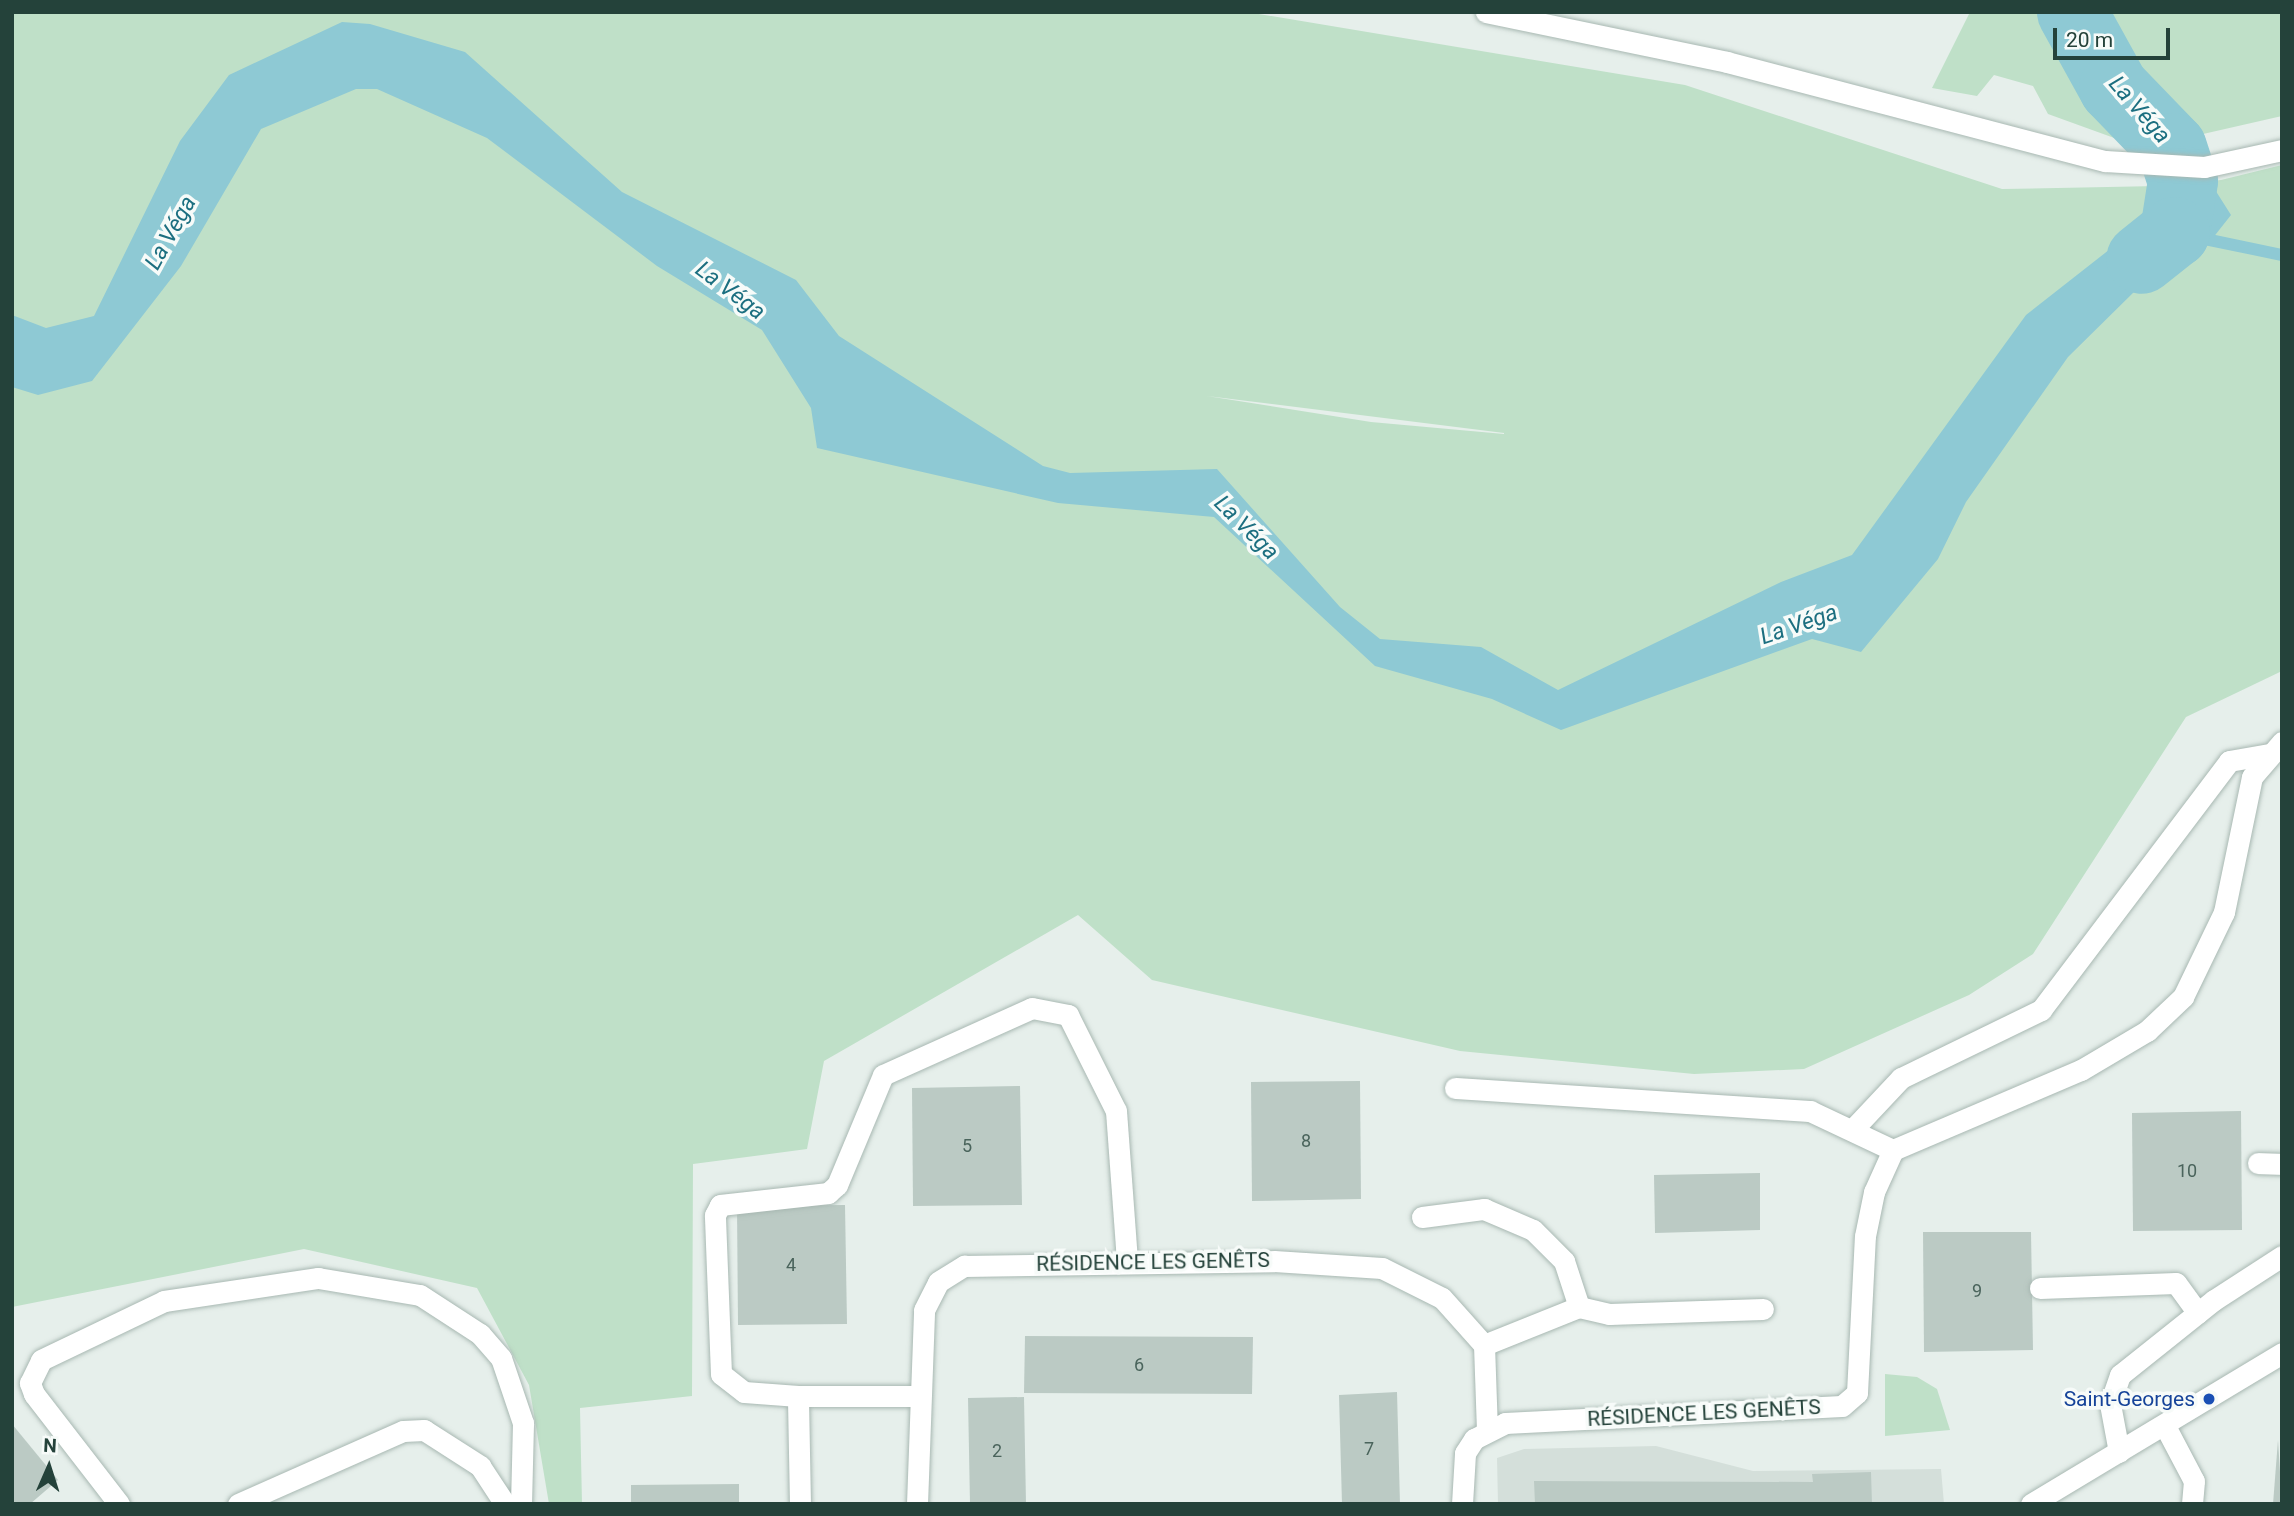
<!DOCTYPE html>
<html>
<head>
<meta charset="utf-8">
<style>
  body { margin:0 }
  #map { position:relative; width:2294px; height:1516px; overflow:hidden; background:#e6efeb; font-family:Roboto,sans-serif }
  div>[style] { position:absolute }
  .built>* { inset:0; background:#d4dfda }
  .green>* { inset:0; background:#bfe0c8 }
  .water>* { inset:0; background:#8ec9d4 }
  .stream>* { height:12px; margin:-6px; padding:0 6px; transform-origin:6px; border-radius:6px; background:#8ec9d4 }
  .river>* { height:70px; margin:-35px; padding:0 35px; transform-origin:35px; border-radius:35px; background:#8ec9d4 }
  .building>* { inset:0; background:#bbcac4 }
  .roads { filter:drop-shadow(0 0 2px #a8b8b2) drop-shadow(0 0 2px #a8b8b2) }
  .service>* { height:21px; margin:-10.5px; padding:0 10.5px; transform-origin:10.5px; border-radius:10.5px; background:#fff }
  .minor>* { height:21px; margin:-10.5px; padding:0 10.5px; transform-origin:10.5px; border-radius:10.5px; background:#fff }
  .dots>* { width:19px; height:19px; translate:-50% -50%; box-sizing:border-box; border:4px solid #f7fbf9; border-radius:50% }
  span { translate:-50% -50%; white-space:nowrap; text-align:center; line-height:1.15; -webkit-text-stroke:7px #f7fbf9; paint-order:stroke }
  .number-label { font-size:18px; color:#4a645c }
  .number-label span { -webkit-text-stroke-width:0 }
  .street-label { font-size:21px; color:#24423a }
  .transit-label { font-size:21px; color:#164399 }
  .right { translate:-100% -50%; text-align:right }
  .water-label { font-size:23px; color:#1c6f80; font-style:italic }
  .frame { position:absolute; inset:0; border:14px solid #24423a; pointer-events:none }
  .north { position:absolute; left:14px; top:1432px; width:70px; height:70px; -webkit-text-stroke:5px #f7fbf9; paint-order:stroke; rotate:3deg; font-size:19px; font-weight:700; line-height:28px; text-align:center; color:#24423a }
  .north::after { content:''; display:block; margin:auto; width:24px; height:32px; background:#24423a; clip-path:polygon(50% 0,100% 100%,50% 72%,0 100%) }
  .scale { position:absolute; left:2053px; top:28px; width:117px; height:32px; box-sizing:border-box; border:4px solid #24423a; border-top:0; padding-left:9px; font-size:21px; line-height:24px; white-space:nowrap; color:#24423a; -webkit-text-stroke:5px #f7fbf9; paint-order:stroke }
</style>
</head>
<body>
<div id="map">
  <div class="built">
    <div style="clip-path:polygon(1656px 1446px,1753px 1471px,1941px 1469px,1944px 1504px,1498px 1504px,1497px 1458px,1524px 1449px)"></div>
  </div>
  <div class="green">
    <div style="clip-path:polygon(evenodd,12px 12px,1247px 12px,1685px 85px,2002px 189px,2158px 186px,2221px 180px,2282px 165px,2282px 671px,2186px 717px,2033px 954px,1969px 995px,1804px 1069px,1694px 1074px,1460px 1051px,1152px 980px,1078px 915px,824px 1061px,807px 1149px,693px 1164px,692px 1396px,580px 1408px,582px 1504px,549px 1504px,529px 1385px,477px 1288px,304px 1249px,12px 1307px,12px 12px,1207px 396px,1504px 433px,1504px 434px,1371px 422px,1207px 396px)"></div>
    <div style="clip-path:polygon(1970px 12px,2282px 12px,2282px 116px,2168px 142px,2117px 139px,2048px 114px,2033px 86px,1994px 75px,1977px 96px,1932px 88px)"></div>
    <div style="clip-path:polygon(1885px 1374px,1917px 1377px,1937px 1389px,1950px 1430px,1885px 1436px)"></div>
  </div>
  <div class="water">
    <div style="clip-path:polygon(342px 22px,370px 24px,465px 52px,622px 192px,796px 280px,839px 336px,1043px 466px,1070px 473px,1217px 469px,1340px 607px,1380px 639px,1481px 647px,1558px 690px,1781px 582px,1852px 555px,2026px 315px,2142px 224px,2150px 213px,2152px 178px,2212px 185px,2231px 215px,2201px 253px,2137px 289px,2068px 357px,1966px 502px,1938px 559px,1861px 652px,1812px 639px,1561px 730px,1492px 699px,1375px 666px,1214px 517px,1058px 503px,817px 448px,811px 408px,762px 330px,657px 266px,487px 138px,377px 89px,356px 89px,261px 129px,181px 266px,92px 381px,38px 395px,12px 387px,12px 315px,46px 328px,94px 316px,180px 141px,229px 75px)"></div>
  </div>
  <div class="stream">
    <div style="left:2200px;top:238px;width:84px;rotate:11.7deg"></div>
  </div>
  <div class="river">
    <div style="left:2072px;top:12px;width:87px;rotate:61.1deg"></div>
    <div style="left:2114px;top:88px;width:83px;rotate:46deg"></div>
    <div style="left:2172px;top:148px;width:35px;rotate:72deg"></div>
    <div style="left:2183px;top:181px;width:52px;rotate:98.9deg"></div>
    <div style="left:2175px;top:232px;width:43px;rotate:141.5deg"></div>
  </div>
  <div class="building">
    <div style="clip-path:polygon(1360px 1081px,1361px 1199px,1252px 1201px,1251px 1082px)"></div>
    <div style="clip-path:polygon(1020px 1086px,1022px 1205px,913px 1206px,912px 1088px)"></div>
    <div style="clip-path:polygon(2241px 1111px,2242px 1230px,2133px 1231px,2132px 1113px)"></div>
    <div style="clip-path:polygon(1760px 1173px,1760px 1230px,1655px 1233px,1654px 1175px)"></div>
    <div style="clip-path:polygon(845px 1205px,847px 1324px,738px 1325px,737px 1206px)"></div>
    <div style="clip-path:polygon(1923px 1232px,2031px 1232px,2033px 1350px,1924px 1352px)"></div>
    <div style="clip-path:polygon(1025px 1336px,1253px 1337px,1252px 1394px,1024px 1393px)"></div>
    <div style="clip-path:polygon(1397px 1392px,1400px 1504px,1342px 1504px,1339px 1395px)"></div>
    <div style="clip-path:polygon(1024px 1397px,1026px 1504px,970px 1504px,968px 1398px)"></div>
    <div style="clip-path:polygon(12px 1424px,58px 1480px,30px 1504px,12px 1504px)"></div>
    <div style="clip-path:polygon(2278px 1440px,2282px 1504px,2273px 1504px)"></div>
    <div style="clip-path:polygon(1871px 1472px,1872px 1504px,1535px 1504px,1534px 1481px,1813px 1482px,1812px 1474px)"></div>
    <div style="clip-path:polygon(739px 1484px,739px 1504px,631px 1504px,631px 1485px)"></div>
  </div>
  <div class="roads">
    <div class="service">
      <div style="left:1455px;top:1088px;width:356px;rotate:3.7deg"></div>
      <div style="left:1810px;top:1111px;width:92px;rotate:25.2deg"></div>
      <div style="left:1854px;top:1128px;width:69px;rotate:-46.8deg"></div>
      <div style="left:1901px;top:1078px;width:156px;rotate:-25.9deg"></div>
      <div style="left:2041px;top:1010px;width:312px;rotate:-52.9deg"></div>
      <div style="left:2229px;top:761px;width:42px;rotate:-9.7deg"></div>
      <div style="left:2258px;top:1163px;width:24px;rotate:2deg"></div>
      <div style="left:1422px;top:1217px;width:63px;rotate:-7.4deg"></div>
      <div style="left:1484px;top:1209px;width:53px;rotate:23.2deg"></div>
      <div style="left:1533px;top:1230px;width:44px;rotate:45deg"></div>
      <div style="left:1564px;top:1261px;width:48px;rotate:71.9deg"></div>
      <div style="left:1579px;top:1307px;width:31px;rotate:13deg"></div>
      <div style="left:1609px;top:1314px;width:154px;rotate:-1.9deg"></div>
      <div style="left:2040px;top:1288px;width:136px;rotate:-2.1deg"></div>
      <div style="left:2176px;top:1283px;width:37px;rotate:54deg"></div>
      <div style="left:1484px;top:1345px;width:102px;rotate:-21.8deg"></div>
      <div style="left:798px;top:1396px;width:54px;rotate:-175.8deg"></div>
      <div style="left:744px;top:1392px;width:29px;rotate:-142deg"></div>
      <div style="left:721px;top:1374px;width:159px;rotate:-92.2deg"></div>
      <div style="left:715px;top:1215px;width:11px;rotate:-63deg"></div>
      <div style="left:720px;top:1205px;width:109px;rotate:-6.3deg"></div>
      <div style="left:828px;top:1193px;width:12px;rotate:-42deg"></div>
      <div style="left:837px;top:1185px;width:119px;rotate:-67.3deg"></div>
      <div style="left:883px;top:1075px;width:163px;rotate:-24.2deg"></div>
      <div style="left:1032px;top:1008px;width:37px;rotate:11deg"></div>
      <div style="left:1068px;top:1015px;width:107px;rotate:63.4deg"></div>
      <div style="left:1116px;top:1111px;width:149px;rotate:85.8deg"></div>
      <div style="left:2165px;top:1426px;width:62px;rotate:62.2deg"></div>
      <div style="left:2194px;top:1481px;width:23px;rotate:95deg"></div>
      <div style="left:2119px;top:1452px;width:49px;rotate:-100.6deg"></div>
      <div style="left:2110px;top:1404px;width:31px;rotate:-71deg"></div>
      <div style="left:2120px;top:1375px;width:120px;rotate:-38.6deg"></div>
      <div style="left:2214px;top:1300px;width:81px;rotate:-32.9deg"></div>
      <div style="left:119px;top:1504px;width:139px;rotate:-127.7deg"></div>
      <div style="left:34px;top:1394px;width:12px;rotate:-110deg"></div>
      <div style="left:30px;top:1383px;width:25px;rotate:-64deg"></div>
      <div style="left:41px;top:1360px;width:136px;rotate:-25.6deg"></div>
      <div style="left:164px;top:1301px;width:156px;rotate:-8.5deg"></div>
      <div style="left:318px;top:1278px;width:103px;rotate:9.5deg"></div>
      <div style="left:420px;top:1295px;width:72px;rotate:33deg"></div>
      <div style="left:480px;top:1334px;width:32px;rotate:49deg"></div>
      <div style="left:501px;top:1358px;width:69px;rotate:71.3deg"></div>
      <div style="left:523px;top:1423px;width:81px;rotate:91.4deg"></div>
      <div style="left:238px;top:1504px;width:180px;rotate:-23.9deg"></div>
      <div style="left:403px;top:1431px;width:21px;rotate:-3deg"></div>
      <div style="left:424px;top:1430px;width:67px;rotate:32.7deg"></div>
      <div style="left:480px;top:1466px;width:45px;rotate:56.7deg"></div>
      <div style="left:800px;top:1504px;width:108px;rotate:-91.1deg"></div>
      <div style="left:798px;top:1396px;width:119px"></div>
    </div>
    <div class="minor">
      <div style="left:1486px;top:12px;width:246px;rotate:11.7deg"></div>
      <div style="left:1727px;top:62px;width:391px;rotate:14.7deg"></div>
      <div style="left:2105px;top:161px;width:99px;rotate:3.5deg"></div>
      <div style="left:2204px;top:167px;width:80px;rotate:-12.3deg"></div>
      <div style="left:917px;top:1504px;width:194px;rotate:-87.9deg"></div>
      <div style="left:924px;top:1310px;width:31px;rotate:-63deg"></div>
      <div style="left:938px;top:1282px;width:31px;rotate:-32deg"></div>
      <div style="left:964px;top:1266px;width:310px;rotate:-0.9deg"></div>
      <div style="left:1274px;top:1261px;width:108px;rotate:3.7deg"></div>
      <div style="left:1382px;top:1268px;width:67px;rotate:26.6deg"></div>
      <div style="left:1442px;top:1298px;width:63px;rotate:48.2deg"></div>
      <div style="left:1484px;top:1345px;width:85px;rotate:88deg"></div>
      <div style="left:1462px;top:1504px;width:51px;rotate:-86.6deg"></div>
      <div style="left:1465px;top:1453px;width:17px;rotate:-57deg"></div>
      <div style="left:1474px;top:1439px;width:35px;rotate:-27deg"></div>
      <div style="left:1505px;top:1423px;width:337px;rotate:-2.9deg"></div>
      <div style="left:1842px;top:1406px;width:20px;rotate:-41deg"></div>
      <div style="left:1857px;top:1393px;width:157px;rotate:-87.1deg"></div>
      <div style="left:1865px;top:1236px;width:45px;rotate:-78.4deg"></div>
      <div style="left:1874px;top:1192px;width:46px;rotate:-65.7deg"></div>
      <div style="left:1893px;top:1150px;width:204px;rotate:-23.1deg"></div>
      <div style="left:2081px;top:1070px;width:77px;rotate:-30.6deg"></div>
      <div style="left:2147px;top:1031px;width:50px;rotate:-43.4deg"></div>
      <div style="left:2183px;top:997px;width:94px;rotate:-64.2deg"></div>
      <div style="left:2224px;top:912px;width:138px;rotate:-78.3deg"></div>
      <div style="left:2252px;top:777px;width:46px;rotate:-49.4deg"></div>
      <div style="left:2031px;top:1504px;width:293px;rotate:-31deg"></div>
    </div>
  </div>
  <div class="dots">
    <div style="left:2209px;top:1399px;background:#1a4fb4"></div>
  </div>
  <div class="number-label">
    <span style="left:1306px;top:1141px">8</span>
    <span style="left:967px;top:1146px">5</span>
    <span style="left:2187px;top:1171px">10</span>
    <span style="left:791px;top:1265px">4</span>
    <span style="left:1977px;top:1291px">9</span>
    <span style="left:1139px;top:1365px">6</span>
    <span style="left:1369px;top:1449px">7</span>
    <span style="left:997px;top:1451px">2</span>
  </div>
  <div class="street-label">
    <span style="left:1153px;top:1262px;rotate:-1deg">RÉSIDENCE LES GENÊTS</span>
    <span style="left:1704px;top:1413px;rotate:-3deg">RÉSIDENCE LES GENÊTS</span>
  </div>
  <div class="transit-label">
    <span class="right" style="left:2195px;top:1399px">Saint-Georges</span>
  </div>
  <div class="water-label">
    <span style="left:2139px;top:110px;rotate:49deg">La Véga</span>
    <span style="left:171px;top:233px;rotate:-61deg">La Véga</span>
    <span style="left:730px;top:291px;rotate:37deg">La Véga</span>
    <span style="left:1246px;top:528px;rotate:45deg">La Véga</span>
    <span style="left:1799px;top:625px;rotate:-19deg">La Véga</span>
  </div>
  <div class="frame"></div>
  <div class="north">N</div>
  <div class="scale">20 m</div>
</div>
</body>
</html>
